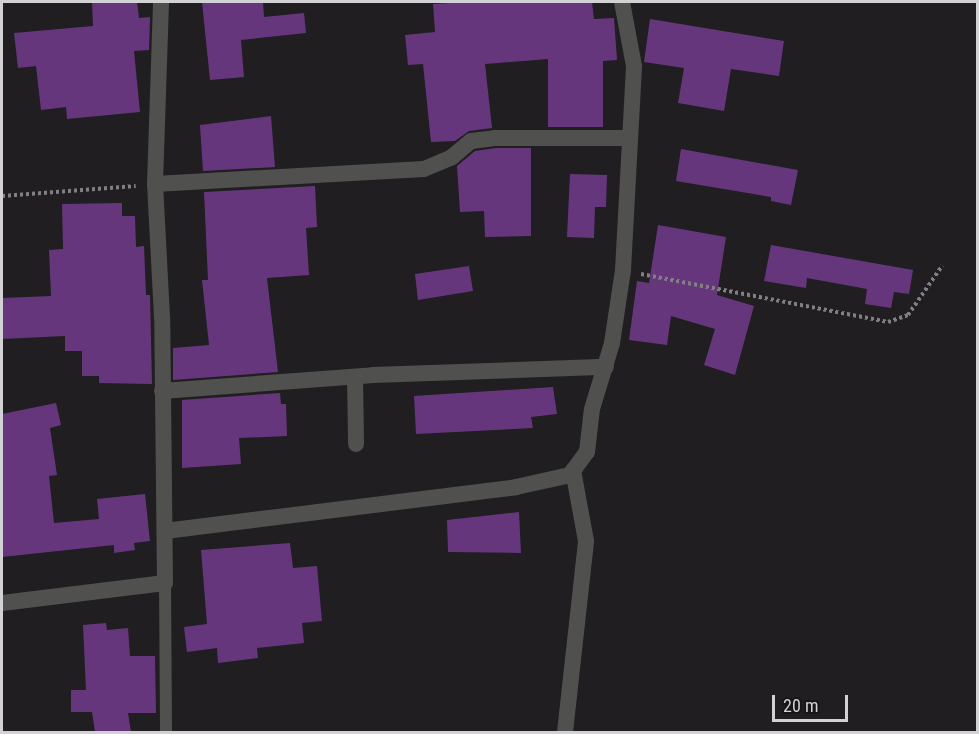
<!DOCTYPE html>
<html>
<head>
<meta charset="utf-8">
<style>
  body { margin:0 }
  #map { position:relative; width:979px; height:734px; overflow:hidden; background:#201e21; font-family:"Roboto Condensed",sans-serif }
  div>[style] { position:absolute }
  .building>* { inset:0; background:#66367c }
  .path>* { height:4px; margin-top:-2px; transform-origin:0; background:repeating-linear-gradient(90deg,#817f82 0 3px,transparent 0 6px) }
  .service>* { height:12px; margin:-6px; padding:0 6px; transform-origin:6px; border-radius:6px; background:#50504e }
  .minor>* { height:16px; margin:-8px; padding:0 8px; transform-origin:8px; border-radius:8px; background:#50504e }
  span { translate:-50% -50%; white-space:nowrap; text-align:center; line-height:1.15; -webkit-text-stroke:4.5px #171518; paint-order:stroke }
  .frame { position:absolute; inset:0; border:3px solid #d2d1d3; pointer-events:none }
  .scale { position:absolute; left:772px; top:695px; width:76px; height:27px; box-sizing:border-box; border:3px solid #d2d1d3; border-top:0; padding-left:8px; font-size:18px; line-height:21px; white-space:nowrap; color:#d2d1d3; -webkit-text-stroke:4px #171518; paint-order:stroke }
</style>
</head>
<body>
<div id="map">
  <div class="building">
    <div style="clip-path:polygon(92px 2px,137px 2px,139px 18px,150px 17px,149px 50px,134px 51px,140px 112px,67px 119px,66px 107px,41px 110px,36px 66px,18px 68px,14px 33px,93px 26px)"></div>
    <div style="clip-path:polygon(202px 2px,263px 2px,264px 17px,304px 13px,306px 33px,241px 40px,244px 77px,210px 80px)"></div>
    <div style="clip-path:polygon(467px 2px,592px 2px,594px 19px,614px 18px,617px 60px,603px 61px,603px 127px,548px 127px,548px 59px,485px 64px,492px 128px,469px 131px,455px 141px,431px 142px,423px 64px,408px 65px,405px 35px,435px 32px,433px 4px)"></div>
    <div style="clip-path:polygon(650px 19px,784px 41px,779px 76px,731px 69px,724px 111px,678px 103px,684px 68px,644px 62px)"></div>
    <div style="clip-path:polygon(271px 116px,275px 167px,203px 171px,200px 125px)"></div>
    <div style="clip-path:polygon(496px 148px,531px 148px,531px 236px,485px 237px,484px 211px,460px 212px,457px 166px,475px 151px)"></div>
    <div style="clip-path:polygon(681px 149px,798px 170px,791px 205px,771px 201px,771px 197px,676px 181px)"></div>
    <div style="clip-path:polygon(570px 174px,607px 175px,606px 207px,595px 207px,594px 238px,567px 237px)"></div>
    <div style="clip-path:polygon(315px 186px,317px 227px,306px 228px,309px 275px,267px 278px,278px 372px,173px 380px,173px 348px,209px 345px,202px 280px,208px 280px,204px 192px)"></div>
    <div style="clip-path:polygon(122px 203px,122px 216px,135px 216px,136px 247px,144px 246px,146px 295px,150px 295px,152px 384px,99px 383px,99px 376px,82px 376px,82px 351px,65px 351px,65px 336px,2px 339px,2px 298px,51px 296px,49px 250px,63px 249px,62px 204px)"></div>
    <div style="clip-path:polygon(658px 225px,726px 237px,717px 295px,754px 306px,735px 375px,704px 365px,715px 329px,671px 316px,667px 345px,629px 340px,637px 281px,649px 283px)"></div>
    <div style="clip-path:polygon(771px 245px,913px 270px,909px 294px,894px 292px,891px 308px,865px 304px,867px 289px,807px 278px,806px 288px,764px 281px)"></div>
    <div style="clip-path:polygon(469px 266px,473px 291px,418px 300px,415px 274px)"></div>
    <div style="clip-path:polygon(553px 387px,557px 414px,531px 417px,533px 428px,416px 434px,414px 396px)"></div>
    <div style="clip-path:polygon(280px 393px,281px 404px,286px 404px,287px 436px,239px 438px,241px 464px,182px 468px,182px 400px)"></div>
    <div style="clip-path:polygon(56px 403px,61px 425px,50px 428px,57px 475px,49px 476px,54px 523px,99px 519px,97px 499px,145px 494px,150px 541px,134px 543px,135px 550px,114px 553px,114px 545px,2px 557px,2px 414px)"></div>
    <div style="clip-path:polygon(519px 512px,521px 553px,448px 552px,447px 520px)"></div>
    <div style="clip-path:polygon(290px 543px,293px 568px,317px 566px,322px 621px,302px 623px,304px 643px,257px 648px,258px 658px,218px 663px,217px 648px,187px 652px,184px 627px,207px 624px,201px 550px)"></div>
    <div style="clip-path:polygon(106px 623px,107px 630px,128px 628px,130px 656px,155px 656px,156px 713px,128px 713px,131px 732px,95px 732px,92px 712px,71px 712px,71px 690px,86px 690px,83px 625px)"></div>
  </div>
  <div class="path">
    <div style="left:2px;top:196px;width:134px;rotate:-4.3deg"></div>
    <div style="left:641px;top:274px;width:252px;rotate:11deg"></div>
    <div style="left:888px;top:322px;width:21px;rotate:-19deg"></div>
    <div style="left:908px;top:315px;width:60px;rotate:-55.2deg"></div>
  </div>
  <div class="service">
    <div style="left:165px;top:583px;width:149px;rotate:89.6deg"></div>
  </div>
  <div class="minor">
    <div style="left:155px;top:184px;width:269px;rotate:-3.2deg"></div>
    <div style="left:424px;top:169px;width:30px;rotate:-23deg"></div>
    <div style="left:452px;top:157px;width:25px;rotate:-40deg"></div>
    <div style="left:471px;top:141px;width:24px;rotate:-7deg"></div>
    <div style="left:495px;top:138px;width:135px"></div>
    <div style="left:355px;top:377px;width:67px;rotate:89.1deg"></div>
    <div style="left:162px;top:391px;width:212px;rotate:-4.3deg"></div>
    <div style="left:373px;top:375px;width:233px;rotate:-2deg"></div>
    <div style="left:165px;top:531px;width:354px;rotate:-7.1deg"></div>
    <div style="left:516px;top:487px;width:55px;rotate:-12.5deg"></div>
    <div style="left:570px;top:475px;width:29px;rotate:-54deg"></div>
    <div style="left:587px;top:452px;width:43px;rotate:-83.4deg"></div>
    <div style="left:592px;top:409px;width:69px;rotate:-73.1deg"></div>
    <div style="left:612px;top:343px;width:74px;rotate:-81.4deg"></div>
    <div style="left:623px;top:270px;width:204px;rotate:-86.9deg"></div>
    <div style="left:634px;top:66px;width:65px;rotate:-100.6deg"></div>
    <div style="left:2px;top:603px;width:164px;rotate:-7deg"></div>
    <div style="left:165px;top:583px;width:266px;rotate:-90.6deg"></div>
    <div style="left:162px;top:317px;width:133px;rotate:-93deg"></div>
    <div style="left:155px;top:184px;width:182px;rotate:-88.1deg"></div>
    <div style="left:565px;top:732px;width:192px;rotate:-83.7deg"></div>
    <div style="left:586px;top:541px;width:72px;rotate:-100.4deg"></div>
  </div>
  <div class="frame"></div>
  <div class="scale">20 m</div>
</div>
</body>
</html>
